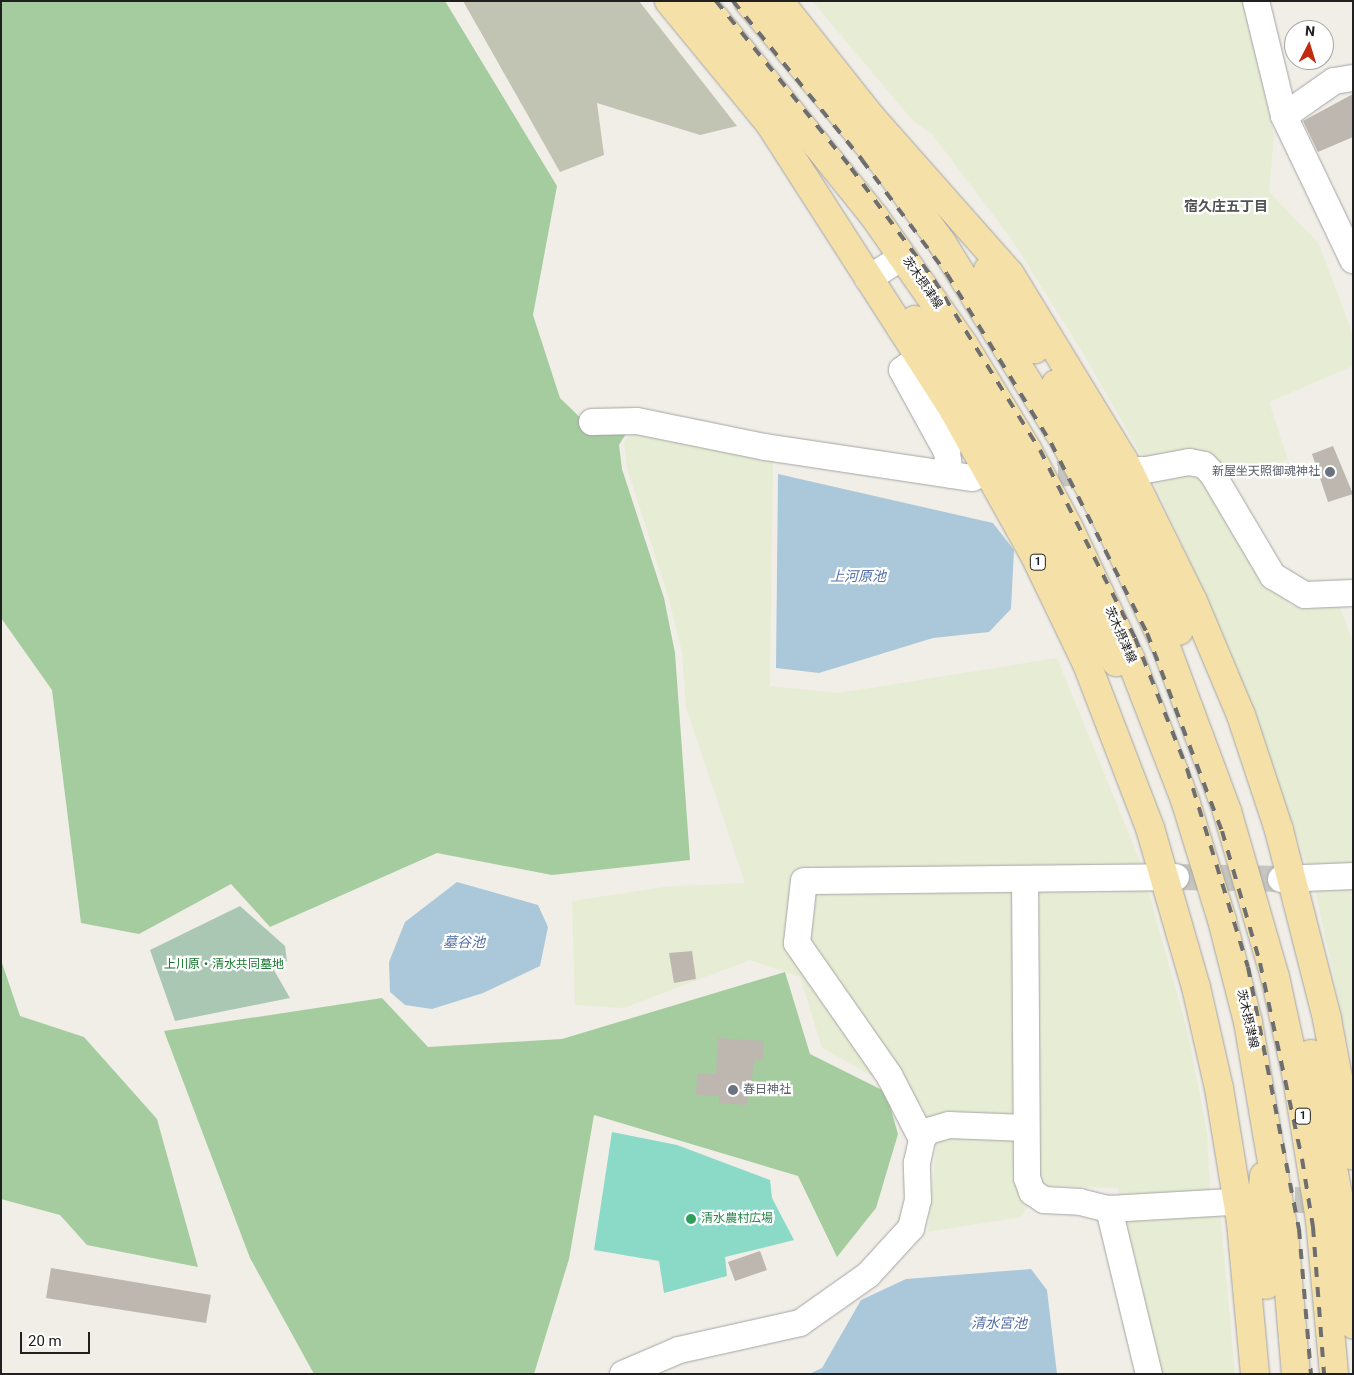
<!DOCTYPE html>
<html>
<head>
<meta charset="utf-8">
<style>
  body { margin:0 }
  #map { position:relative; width:1354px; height:1375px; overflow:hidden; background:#f0eee7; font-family:Roboto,"Noto Sans JP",sans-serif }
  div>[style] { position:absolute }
  .construction>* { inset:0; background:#c1c4b3 }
  .farmland>* { inset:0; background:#e7edd4 }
  .forest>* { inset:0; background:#a5cc9f }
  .cemetery>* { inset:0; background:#aac7b3 }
  .pitch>* { inset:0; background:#8bd9c7 }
  .water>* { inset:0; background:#abc8da }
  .building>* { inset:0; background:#bdb7b0 }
  .street-tunnel>* { height:26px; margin-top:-13px; transform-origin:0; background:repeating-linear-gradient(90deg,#c6c5bf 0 26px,transparent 0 39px) }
  .roads { filter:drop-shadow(0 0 1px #a4a4a4) drop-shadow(0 0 1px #a4a4a4) }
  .street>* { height:26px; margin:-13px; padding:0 13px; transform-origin:13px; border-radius:13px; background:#fff }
  .primary>* { height:28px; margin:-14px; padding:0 14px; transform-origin:14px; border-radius:14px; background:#f5e0a7 }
  .rail>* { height:4px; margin-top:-2px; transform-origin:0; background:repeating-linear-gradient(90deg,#6e6e6e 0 10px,transparent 0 20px) }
  .dots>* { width:14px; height:14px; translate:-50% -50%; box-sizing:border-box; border:2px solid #fff; border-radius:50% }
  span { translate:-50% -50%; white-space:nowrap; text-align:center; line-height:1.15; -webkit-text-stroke:4.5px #fff; paint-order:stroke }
  .shield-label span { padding:1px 4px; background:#fff; border:1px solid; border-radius:4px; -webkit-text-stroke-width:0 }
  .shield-label { font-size:11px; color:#202020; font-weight:700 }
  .street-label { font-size:12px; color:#202020 }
  .worship-label { font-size:12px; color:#5b616d }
  .right { translate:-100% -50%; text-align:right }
  .left { translate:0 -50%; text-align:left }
  .park-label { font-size:12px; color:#14782c }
  .leisure-label { font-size:12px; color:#27864d }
  .neighbourhood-label { font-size:14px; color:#535353; font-weight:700 }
  .water-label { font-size:14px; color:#5370a9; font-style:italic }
  .frame { position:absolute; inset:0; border:2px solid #202020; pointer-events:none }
  .north { position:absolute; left:1284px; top:20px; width:50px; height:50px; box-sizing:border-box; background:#fff; border:1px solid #a6a6a6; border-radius:50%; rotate:5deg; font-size:14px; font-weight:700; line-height:20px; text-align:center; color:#202020 }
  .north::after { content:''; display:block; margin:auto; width:18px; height:22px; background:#c12b0f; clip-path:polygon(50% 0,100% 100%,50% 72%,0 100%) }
  .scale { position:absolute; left:20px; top:1332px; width:70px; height:22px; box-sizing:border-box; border:2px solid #202020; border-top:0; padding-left:6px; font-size:15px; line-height:18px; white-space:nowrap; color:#202020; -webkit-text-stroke:4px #fff; paint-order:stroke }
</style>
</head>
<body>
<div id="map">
  <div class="construction">
    <div style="clip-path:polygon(463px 1px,639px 1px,737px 126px,700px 135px,597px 103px,604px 155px,560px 172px)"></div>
  </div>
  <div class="farmland">
    <div style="clip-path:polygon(812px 1px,1243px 1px,1274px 135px,1269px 192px,1319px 244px,1353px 335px,1353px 366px,1269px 402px,1288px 460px,1239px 475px,1201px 450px,1213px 486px,1270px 582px,1291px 606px,1339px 605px,1353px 642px,1353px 1067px,1314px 885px,1230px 649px,1144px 460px,1080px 348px,1012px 240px,932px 134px,914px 122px)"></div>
    <div style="clip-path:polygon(640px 427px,773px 457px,770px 686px,839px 693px,1057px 658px,1140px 861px,1189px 1037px,1207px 1133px,1210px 1193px,1220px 1211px,1235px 1374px,1158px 1374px,1118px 1188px,1041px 1186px,1021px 1217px,928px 1232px,936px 1145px,922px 1104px,822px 1048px,800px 977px,750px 960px,624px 1008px,575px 1005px,572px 901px,664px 887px,745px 883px,686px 707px,682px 652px,668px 596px,627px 468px,624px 442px)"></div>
  </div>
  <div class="forest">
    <div style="clip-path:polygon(1px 1px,445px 1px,557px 186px,533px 315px,560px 398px,589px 426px,627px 432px,619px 445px,622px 469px,664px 598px,675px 653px,690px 860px,552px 875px,437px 853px,270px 927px,231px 884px,139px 934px,81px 923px,52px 690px,1px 618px)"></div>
    <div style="clip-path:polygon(1px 960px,20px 1016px,84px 1037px,157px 1119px,198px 1267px,87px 1245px,60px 1215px,1px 1199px)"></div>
    <div style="clip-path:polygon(785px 972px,810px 1054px,886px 1092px,898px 1134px,876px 1208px,837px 1257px,798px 1176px,594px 1115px,569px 1259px,534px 1374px,314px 1374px,250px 1258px,164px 1031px,382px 998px,428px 1047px,562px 1039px)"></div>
  </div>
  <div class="cemetery">
    <div style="clip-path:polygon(240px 906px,285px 946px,287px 961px,271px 965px,290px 998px,175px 1021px,150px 950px)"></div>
  </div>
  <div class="pitch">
    <div style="clip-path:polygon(612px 1132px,677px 1145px,770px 1180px,772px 1198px,794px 1240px,725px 1257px,727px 1276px,664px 1293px,659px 1261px,594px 1250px)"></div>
  </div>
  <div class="water">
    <div style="clip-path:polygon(778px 474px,993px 523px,1014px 550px,1011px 609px,989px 632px,933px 638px,819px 673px,776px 668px)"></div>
    <div style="clip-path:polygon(457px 882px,538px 905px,548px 927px,540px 966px,483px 993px,432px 1009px,405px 1005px,390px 992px,389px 962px,405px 922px)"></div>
    <div style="clip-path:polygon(1031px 1269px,1047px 1290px,1057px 1374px,809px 1374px,822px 1368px,861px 1300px,906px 1279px)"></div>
  </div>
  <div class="building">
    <div style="clip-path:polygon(1353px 94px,1353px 137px,1318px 152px,1303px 121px)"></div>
    <div style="clip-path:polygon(1333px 446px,1353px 494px,1328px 502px,1312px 454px)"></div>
    <div style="clip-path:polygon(692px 951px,696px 979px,674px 983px,669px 953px)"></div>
    <div style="clip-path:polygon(718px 1038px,764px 1041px,763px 1060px,756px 1059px,753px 1066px,751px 1096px,748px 1096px,747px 1105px,719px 1103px,719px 1096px,696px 1095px,697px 1073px,716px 1074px)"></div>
    <div style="clip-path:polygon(760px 1251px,767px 1270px,735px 1281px,728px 1262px)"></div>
    <div style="clip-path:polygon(51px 1268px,211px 1295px,206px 1323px,46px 1298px)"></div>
  </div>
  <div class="street-tunnel">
    <div style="left:891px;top:264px;width:66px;rotate:-32deg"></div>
    <div style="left:1019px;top:476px;width:83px;rotate:-3.4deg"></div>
    <div style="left:1176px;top:877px;width:105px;rotate:1.1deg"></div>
    <div style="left:1256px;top:1201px;width:83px;rotate:-1.4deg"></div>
  </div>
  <div class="roads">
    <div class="street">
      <div style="left:1256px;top:1px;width:118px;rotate:76.3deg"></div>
      <div style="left:1284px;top:116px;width:160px;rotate:64.4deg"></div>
      <div style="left:1284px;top:116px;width:61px;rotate:-35deg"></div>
      <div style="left:1334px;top:81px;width:19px;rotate:-9deg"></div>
      <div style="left:868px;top:279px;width:27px;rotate:-33deg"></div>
      <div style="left:920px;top:357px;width:22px;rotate:144deg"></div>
      <div style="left:902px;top:370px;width:94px;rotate:61.2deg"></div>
      <div style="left:947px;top:452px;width:23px;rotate:83deg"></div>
      <div style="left:592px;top:422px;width:45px;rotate:-1.3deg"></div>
      <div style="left:637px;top:421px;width:131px;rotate:11.5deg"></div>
      <div style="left:765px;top:447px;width:210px;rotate:8.5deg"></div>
      <div style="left:1118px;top:470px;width:28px"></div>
      <div style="left:1146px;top:470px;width:44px;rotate:-10.5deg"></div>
      <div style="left:1189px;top:462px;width:15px;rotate:11deg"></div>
      <div style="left:1204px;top:465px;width:11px;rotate:45deg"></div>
      <div style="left:1212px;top:473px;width:120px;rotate:59.4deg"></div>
      <div style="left:1273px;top:576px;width:37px;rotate:31deg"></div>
      <div style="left:1305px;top:595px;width:48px;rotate:-2.4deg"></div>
      <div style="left:1281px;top:879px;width:72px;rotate:-2.4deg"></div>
      <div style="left:1025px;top:880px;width:298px;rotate:89.6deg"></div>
      <div style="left:1027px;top:1178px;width:15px;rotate:70deg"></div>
      <div style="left:1032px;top:1192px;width:14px;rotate:34deg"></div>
      <div style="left:1044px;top:1200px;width:36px;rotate:3deg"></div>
      <div style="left:1080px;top:1202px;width:30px;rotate:14deg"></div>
      <div style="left:1109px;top:1209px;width:139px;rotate:-3.3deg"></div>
      <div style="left:922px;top:1139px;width:72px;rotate:-117.3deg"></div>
      <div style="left:889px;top:1075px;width:161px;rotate:-124.9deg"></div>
      <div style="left:797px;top:943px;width:62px;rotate:-83.6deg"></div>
      <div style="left:804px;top:881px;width:372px;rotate:-0.6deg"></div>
      <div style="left:1109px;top:1209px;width:170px;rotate:76.4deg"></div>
      <div style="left:623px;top:1374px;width:61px;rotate:-23.2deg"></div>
      <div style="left:679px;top:1350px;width:124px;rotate:-12.6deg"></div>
      <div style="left:800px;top:1323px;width:83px;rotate:-35.2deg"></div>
      <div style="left:868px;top:1275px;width:64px;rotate:-47.5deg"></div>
      <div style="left:911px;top:1228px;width:29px;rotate:-76deg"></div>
      <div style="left:918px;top:1200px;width:37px;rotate:-92deg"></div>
      <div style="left:917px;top:1163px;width:25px;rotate:-78deg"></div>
      <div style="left:922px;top:1139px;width:10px;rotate:-53deg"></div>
      <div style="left:928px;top:1131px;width:22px;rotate:-16deg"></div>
      <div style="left:949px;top:1125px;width:77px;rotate:2.2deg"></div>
    </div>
    <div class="primary">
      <div style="left:669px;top:1px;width:159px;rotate:50.6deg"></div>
      <div style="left:770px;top:124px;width:341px;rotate:57.3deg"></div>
      <div style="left:954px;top:411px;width:166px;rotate:60.8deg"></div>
      <div style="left:1035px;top:556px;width:120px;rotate:64.3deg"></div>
      <div style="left:1087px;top:664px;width:176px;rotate:69deg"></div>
      <div style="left:1150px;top:828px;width:166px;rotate:73.9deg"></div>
      <div style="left:1196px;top:987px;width:104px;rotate:77.2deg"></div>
      <div style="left:1219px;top:1088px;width:137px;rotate:80.7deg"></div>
      <div style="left:1241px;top:1223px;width:152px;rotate:84.7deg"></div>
      <div style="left:701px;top:1px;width:276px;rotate:51.2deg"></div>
      <div style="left:874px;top:216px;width:157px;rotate:55.1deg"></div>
      <div style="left:964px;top:345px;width:122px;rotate:58.8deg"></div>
      <div style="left:1027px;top:449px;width:89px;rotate:62deg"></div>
      <div style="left:1069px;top:528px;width:146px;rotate:64.8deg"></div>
      <div style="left:1131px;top:660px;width:150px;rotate:68.9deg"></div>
      <div style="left:1185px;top:800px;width:126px;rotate:72.9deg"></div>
      <div style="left:1222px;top:920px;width:105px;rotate:75.7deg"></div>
      <div style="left:1248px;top:1022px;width:213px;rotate:80.3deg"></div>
      <div style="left:1284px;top:1232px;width:143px;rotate:85.2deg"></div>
      <div style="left:748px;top:1px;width:214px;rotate:50.1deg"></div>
      <div style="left:885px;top:165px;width:97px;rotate:53.8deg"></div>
      <div style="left:942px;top:243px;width:234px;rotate:58.3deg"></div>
      <div style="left:1065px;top:442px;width:89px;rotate:61.7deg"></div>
      <div style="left:1107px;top:520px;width:140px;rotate:65.1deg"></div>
      <div style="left:1166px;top:647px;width:175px;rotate:69.6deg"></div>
      <div style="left:1227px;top:811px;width:173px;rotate:73.9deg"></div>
      <div style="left:1275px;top:977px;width:103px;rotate:77.7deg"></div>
      <div style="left:1297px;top:1078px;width:144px;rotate:80.8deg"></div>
      <div style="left:1320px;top:1220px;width:155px;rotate:84.8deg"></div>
      <div style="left:779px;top:1px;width:148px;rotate:51.6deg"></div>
      <div style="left:871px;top:117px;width:210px;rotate:48.5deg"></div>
      <div style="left:1010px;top:274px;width:217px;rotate:58.6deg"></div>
      <div style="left:1123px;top:459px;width:158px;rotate:63.8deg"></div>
      <div style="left:1193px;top:601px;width:124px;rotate:67.2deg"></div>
      <div style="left:1241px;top:715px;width:121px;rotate:71.7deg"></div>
      <div style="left:1279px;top:830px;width:195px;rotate:75.7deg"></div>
      <div style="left:1327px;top:1019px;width:139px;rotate:79.3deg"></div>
      <div style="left:988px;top:270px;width:92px;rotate:59.3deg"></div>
      <div style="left:901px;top:328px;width:16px;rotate:-30deg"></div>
      <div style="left:915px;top:320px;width:10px;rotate:29deg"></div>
      <div style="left:924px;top:325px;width:148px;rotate:58.2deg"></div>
      <div style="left:1002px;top:451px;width:240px;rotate:61.6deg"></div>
      <div style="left:1056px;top:384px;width:161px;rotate:61deg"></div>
      <div style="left:1134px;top:525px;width:115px;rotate:67deg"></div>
      <div style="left:1311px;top:1054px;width:164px;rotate:79.1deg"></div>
      <div style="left:1342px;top:1215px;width:110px;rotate:84.2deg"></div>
      <div style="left:1264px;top:1176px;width:28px;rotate:96deg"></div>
      <div style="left:1261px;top:1204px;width:81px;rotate:86.5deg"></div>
    </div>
  </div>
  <div class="rail">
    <div style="left:716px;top:1px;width:215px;rotate:51deg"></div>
    <div style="left:851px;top:168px;width:139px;rotate:53.5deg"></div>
    <div style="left:934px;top:280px;width:200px;rotate:58.1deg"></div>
    <div style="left:1040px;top:450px;width:211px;rotate:63.2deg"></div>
    <div style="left:1135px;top:638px;width:141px;rotate:68.3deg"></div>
    <div style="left:1187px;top:769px;width:207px;rotate:72.9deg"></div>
    <div style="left:1248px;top:967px;width:267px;rotate:79deg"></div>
    <div style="left:1299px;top:1229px;width:145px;rotate:85.3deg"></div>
    <div style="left:733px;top:1px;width:205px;rotate:50.9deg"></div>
    <div style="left:862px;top:160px;width:142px;rotate:53.3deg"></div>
    <div style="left:947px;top:274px;width:198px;rotate:58.4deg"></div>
    <div style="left:1051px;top:443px;width:213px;rotate:63.2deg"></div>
    <div style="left:1147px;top:633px;width:212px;rotate:69.3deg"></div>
    <div style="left:1222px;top:831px;width:137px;rotate:73.9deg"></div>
    <div style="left:1260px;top:963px;width:200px;rotate:77.9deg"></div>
    <div style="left:1302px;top:1159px;width:69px;rotate:80.8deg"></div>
    <div style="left:1313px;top:1227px;width:147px;rotate:85.7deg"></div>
  </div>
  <div class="dots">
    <div style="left:1330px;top:472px;background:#6b7280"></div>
    <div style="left:733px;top:1090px;background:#6b7280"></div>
    <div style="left:691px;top:1219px;background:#2e9e5b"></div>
  </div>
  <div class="shield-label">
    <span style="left:1038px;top:562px">1</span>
    <span style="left:1303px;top:1116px">1</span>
  </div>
  <div class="street-label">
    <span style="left:922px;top:283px;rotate:55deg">茨木摂津線</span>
    <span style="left:1120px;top:635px;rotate:66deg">茨木摂津線</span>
    <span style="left:1247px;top:1019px;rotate:77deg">茨木摂津線</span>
  </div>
  <div class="worship-label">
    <span class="right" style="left:1320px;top:472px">新屋坐天照御魂神社</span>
    <span class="left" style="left:743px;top:1090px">春日神社</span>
  </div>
  <div class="park-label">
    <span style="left:224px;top:965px">上川原・清水共同墓地</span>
  </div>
  <div class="leisure-label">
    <span class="left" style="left:701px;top:1219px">清水農村広場</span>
  </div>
  <div class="neighbourhood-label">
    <span style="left:1226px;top:206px">宿久庄五丁目</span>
  </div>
  <div class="water-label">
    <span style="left:858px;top:576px">上河原池</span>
    <span style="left:464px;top:942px">墓谷池</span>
    <span style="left:999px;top:1323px">清水宮池</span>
  </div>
  <div class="frame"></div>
  <div class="north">N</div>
  <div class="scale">20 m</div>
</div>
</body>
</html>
